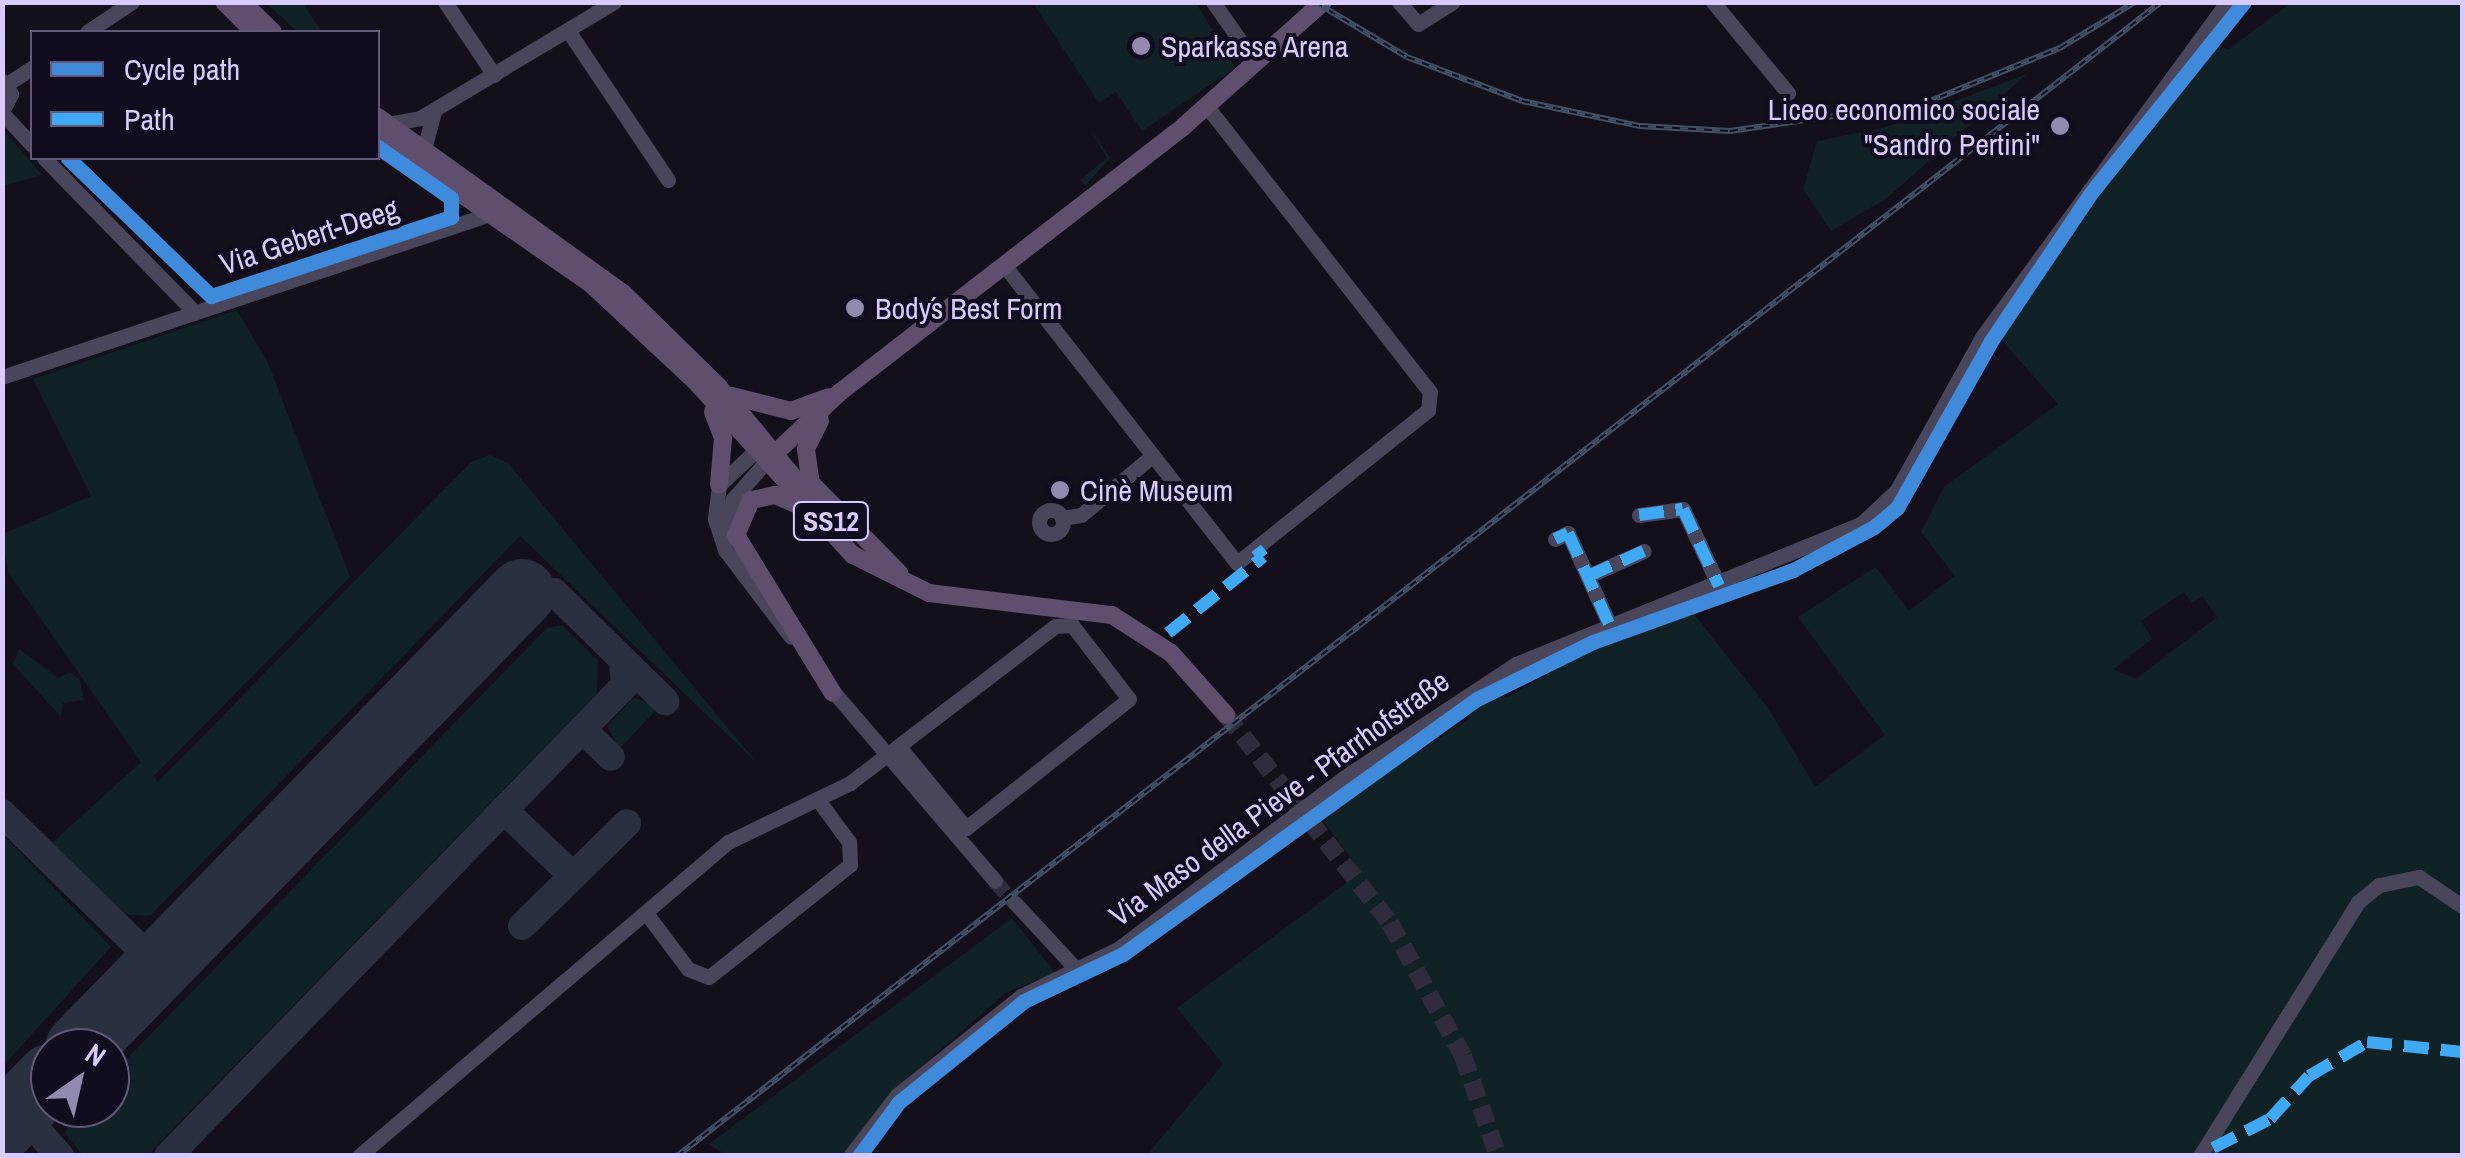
<!DOCTYPE html>
<html>
<head>
<meta charset="utf-8">
<style>
  body { margin:0 }
  #map { position:relative; width:2465px; height:1158px; overflow:hidden; background:#13101b; font-family:"Archivo Narrow",sans-serif }
  div>[style] { position:absolute }
  .green>* { inset:0; background:#102226 }
  .taxiway>* { height:28px; margin:-14px; padding:0 14px; transform-origin:14px; border-radius:14px; background:#2b3040 }
  .runway>* { height:68px; margin:-34px; padding:0 34px; transform-origin:34px; border-radius:34px; background:#2b3040 }
  .minor-tunnel>* { height:15px; margin-top:-7.5px; transform-origin:0; background:repeating-linear-gradient(90deg,#312c3d 0 15px,transparent 0 23px) }
  .major-tunnel>* { height:18px; margin-top:-9px; transform-origin:0; background:repeating-linear-gradient(90deg,#312c3d 0 18px,transparent 0 27px) }
  .minor>* { height:15px; margin:-7.5px; padding:0 7.5px; transform-origin:7.5px; border-radius:7.5px; background:#49455b }
  .minor>.ring { margin:-7.5px; padding:0; box-sizing:content-box; background:none; border:15px solid #49455b; border-radius:50% }
  .major>* { height:18px; margin:-9px; padding:0 9px; transform-origin:9px; border-radius:9px; background:#5f4e6d }
  .rail>* { height:6px; margin-top:-3px; transform-origin:0; background:repeating-linear-gradient(90deg,#120c1f 0 8px,#435166 0 16px); box-sizing:border-box; border-block:2px solid #435166 }
  .quiet>* { height:12px; margin-top:-6px; transform-origin:0; background:repeating-linear-gradient(90deg,#3fa9f5 0 25px,transparent 0 37px) }
  .cycleway>* { height:15px; margin:-7.5px; padding:0 7.5px; transform-origin:7.5px; border-radius:7.5px; background:#408adc }
  .dots>* { width:28px; height:28px; translate:-50% -50%; box-sizing:border-box; border:5px solid #120c1f; border-radius:50% }
  span { translate:-50% -50%; white-space:nowrap; text-align:center; line-height:1.15; -webkit-text-stroke:8px #120c1f; paint-order:stroke }
  .shield-label span { padding:2px 8px; background:#120c1f; border:2px solid; border-radius:8px; -webkit-text-stroke-width:0 }
  .shield-label { font-size:28px; color:#d9caff; font-weight:700 }
  .poi-label { font-size:30px; color:#d9caff }
  .left { translate:0 -50%; text-align:left }
  .right { translate:-100% -50%; text-align:right }
  .street-label { font-size:30px; color:#d9caff }
  .frame { position:absolute; inset:0; border:5px solid #d9caff; pointer-events:none }
  .legend { position:absolute; left:30px; top:30px; width:350px; height:130px; box-sizing:border-box; background:#120c1f; border:2px solid #625879; margin:0; padding:12px 18px; list-style:none; font-size:30px; color:#d9caff }
  .legend li { display:flex; align-items:center; gap:20px; height:50px }
  .legend b { width:50px; border:2px solid #625879 }
  .north { position:absolute; left:30px; top:1028px; width:100px; height:100px; box-sizing:border-box; background:#120c1f; border:2px solid #625879; border-radius:50%; rotate:34deg; font-size:28px; font-weight:700; line-height:40px; text-align:center; color:#d9caff }
  .north::after { content:''; display:block; margin:auto; width:35px; height:45px; background:#9489af; clip-path:polygon(50% 0,100% 100%,50% 72%,0 100%) }
</style>
</head>
<body>
<div id="map">
  <div class="green">
    <div style="clip-path:polygon(266px 3px,303px 3px,322px 32px,298px 32px)"></div>
    <div style="clip-path:polygon(1033px 3px,1196px 3px,1235px 68px,1142px 131px,1116px 92px,1099px 103px)"></div>
    <div style="clip-path:polygon(evenodd,2462px 3px,2462px 1155px,1146px 1156px,1223px 1064px,1177px 1008px,1361px 872px,1319px 815px,1469px 719px,1465px 710px,1500px 690px,1506px 698px,1617px 634px,1693px 613px,1768px 708px,1815px 787px,1885px 735px,1798px 617px,1876px 567px,1909px 611px,1955px 576px,1921px 532px,1944px 487px,2058px 404px,1998px 336px,2089px 195px,2212px 45px,2229px 49px,2288px 5px,2462px 3px,2184px 592px,2192px 603px,2202px 596px,2217px 617px,2136px 679px,2113px 669px,2152px 639px,2141px 621px,2184px 592px)"></div>
    <div style="clip-path:polygon(2027px 74px,1887px 198px,1831px 231px,1803px 189px,1817px 141px,1883px 128px)"></div>
    <div style="clip-path:polygon(1088px 125px,1110px 158px,1085px 186px,1080px 180px,1107px 158px)"></div>
    <div style="clip-path:polygon(3px 129px,42px 175px,3px 186px)"></div>
    <div style="clip-path:polygon(237px 310px,268px 363px,350px 577px,154px 776px,158px 782px,471px 462px,490px 455px,508px 463px,757px 763px,520px 536px,150px 916px,125px 914px,52px 843px,141px 762px,8px 572px,3px 534px,91px 496px,33px 379px)"></div>
    <div style="clip-path:polygon(562px 625px,598px 661px,597px 693px,148px 1155px,83px 1155px,65px 1134px,72px 1115px,110px 1108px,110px 1076px,547px 628px)"></div>
    <div style="clip-path:polygon(19px 649px,58px 678px,70px 672px,80px 680px,84px 700px,63px 703px,61px 717px,13px 664px)"></div>
    <div style="clip-path:polygon(634px 697px,658px 708px,620px 748px,607px 726px)"></div>
    <div style="clip-path:polygon(2px 834px,111px 947px,3px 1066px,2px 1066px)"></div>
    <div style="clip-path:polygon(1012px 918px,1055px 973px,1007px 992px,910px 1076px,844px 1155px,726px 1155px,709px 1144px)"></div>
  </div>
  <div class="taxiway">
    <div style="left:522px;top:593px;width:32px;rotate:-2deg"></div>
    <div style="left:554px;top:592px;width:156px;rotate:44.5deg"></div>
    <div style="left:582px;top:729px;width:40px;rotate:44deg"></div>
    <div style="left:504px;top:810px;width:95px;rotate:43.7deg"></div>
    <div style="left:2px;top:813px;width:219px;rotate:44.4deg"></div>
    <div style="left:522px;top:926px;width:147px;rotate:-44.4deg"></div>
    <div style="left:39px;top:1089px;width:32px;rotate:112deg"></div>
    <div style="left:27px;top:1119px;width:50px;rotate:48.3deg"></div>
    <div style="left:168px;top:1156px;width:656px;rotate:-45.86deg"></div>
    <div style="left:625px;top:685px;width:25px;rotate:-95deg"></div>
  </div>
  <div class="runway">
    <div style="left:79px;top:1048px;width:635px;rotate:-45.77deg"></div>
    <div style="left:2px;top:1127px;width:69px;rotate:-45.6deg"></div>
  </div>
  <div class="minor-tunnel">
    <div style="left:995px;top:881px;width:30px;rotate:48deg"></div>
  </div>
  <div class="major-tunnel">
    <div style="left:1226px;top:715px;width:265px;rotate:51.7deg"></div>
    <div style="left:1390px;top:923px;width:152px;rotate:61.2deg"></div>
    <div style="left:1463px;top:1056px;width:106px;rotate:70.7deg"></div>
  </div>
  <div class="minor">
    <div style="left:445px;top:2px;width:88px;rotate:56.1deg"></div>
    <div style="left:1213px;top:2px;width:73px;rotate:55deg"></div>
    <div style="left:1399px;top:2px;width:29px;rotate:49deg"></div>
    <div style="left:1418px;top:24px;width:41px;rotate:-32.2deg"></div>
    <div style="left:1713px;top:2px;width:118px;rotate:50.5deg"></div>
    <div style="left:87px;top:32px;width:54px;rotate:-33.7deg"></div>
    <div style="left:569px;top:32px;width:178px;rotate:56.2deg"></div>
    <div style="left:2px;top:81px;width:16px;rotate:55deg"></div>
    <div style="left:11px;top:94px;width:20px;rotate:117deg"></div>
    <div style="left:7px;top:84px;width:30px;rotate:-33deg"></div>
    <div style="left:2px;top:113px;width:44px;rotate:46.8deg"></div>
    <div style="left:387px;top:124px;width:34px;rotate:-10deg"></div>
    <div style="left:420px;top:118px;width:226px;rotate:-30.9deg"></div>
    <div style="left:424px;top:149px;width:39px;rotate:-75deg"></div>
    <div style="left:44px;top:158px;width:216px;rotate:45.7deg"></div>
    <div style="left:1004px;top:265px;width:378px;rotate:52deg"></div>
    <div style="left:1237px;top:563px;width:245px;rotate:-38.7deg"></div>
    <div style="left:1428px;top:410px;width:18px;rotate:-84deg"></div>
    <div style="left:1430px;top:392px;width:364px;rotate:-128deg"></div>
    <div style="left:2px;top:377px;width:518px;rotate:-18.47deg"></div>
    <div style="left:753px;top:453px;width:47px;rotate:136.7deg"></div>
    <div style="left:719px;top:485px;width:34px;rotate:97deg"></div>
    <div style="left:715px;top:519px;width:33px;rotate:72deg"></div>
    <div style="left:725px;top:550px;width:109px;rotate:52.8deg"></div>
    <div class="ring" style="left:1039px;top:510px;width:9px;height:9px"></div>
    <div style="left:1639px;top:515px;width:44px;rotate:-7.8deg"></div>
    <div style="left:1683px;top:509px;width:85px;rotate:64.9deg"></div>
    <div style="left:1062px;top:518px;width:19px;rotate:-9deg"></div>
    <div style="left:1081px;top:515px;width:92px;rotate:-39.7deg"></div>
    <div style="left:721px;top:534px;width:37px;rotate:-71deg"></div>
    <div style="left:733px;top:499px;width:45px;rotate:-48.6deg"></div>
    <div style="left:1555px;top:539px;width:14px;rotate:-25deg"></div>
    <div style="left:1568px;top:533px;width:100px;rotate:65.7deg"></div>
    <div style="left:1588px;top:576px;width:61px;rotate:-24.1deg"></div>
    <div style="left:826px;top:683px;width:260px;rotate:49.5deg"></div>
    <div style="left:1015px;top:903px;width:93px;rotate:47.2deg"></div>
    <div style="left:646px;top:913px;width:70px;rotate:53.1deg"></div>
    <div style="left:688px;top:969px;width:22px;rotate:21deg"></div>
    <div style="left:709px;top:977px;width:180px;rotate:-38.5deg"></div>
    <div style="left:850px;top:865px;width:23px;rotate:-92deg"></div>
    <div style="left:849px;top:842px;width:52px;rotate:-126.4deg"></div>
    <div style="left:359px;top:1156px;width:485px;rotate:-40.4deg"></div>
    <div style="left:728px;top:842px;width:136px;rotate:-25.8deg"></div>
    <div style="left:850px;top:783px;width:258px;rotate:-37.4deg"></div>
    <div style="left:1055px;top:626px;width:17px;rotate:-3deg"></div>
    <div style="left:1072px;top:625px;width:93px;rotate:52.4deg"></div>
    <div style="left:1129px;top:699px;width:208px;rotate:141.6deg"></div>
    <div style="left:966px;top:828px;width:104px;rotate:-129.5deg"></div>
    <div style="left:850px;top:1156px;width:77px;rotate:-52.4deg"></div>
    <div style="left:897px;top:1095px;width:159px;rotate:-38.6deg"></div>
    <div style="left:1021px;top:996px;width:108px;rotate:-25.9deg"></div>
    <div style="left:1118px;top:949px;width:283px;rotate:-37.2deg"></div>
    <div style="left:1343px;top:778px;width:207px;rotate:-33.4deg"></div>
    <div style="left:1516px;top:664px;width:372px;rotate:-22.1deg"></div>
    <div style="left:1861px;top:524px;width:50px;rotate:-43.4deg"></div>
    <div style="left:1897px;top:490px;width:175px;rotate:-60.9deg"></div>
    <div style="left:1982px;top:337px;width:415px;rotate:-53.8deg"></div>
    <div style="left:2200px;top:1156px;width:299px;rotate:-58.1deg"></div>
    <div style="left:2358px;top:902px;width:27px;rotate:-39deg"></div>
    <div style="left:2379px;top:885px;width:41px;rotate:-11.3deg"></div>
    <div style="left:2419px;top:877px;width:52px;rotate:34deg"></div>
  </div>
  <div class="major">
    <div style="left:224px;top:2px;width:42px;rotate:45deg"></div>
    <div style="left:242px;top:2px;width:43px;rotate:44.1deg"></div>
    <div style="left:378px;top:117px;width:302px;rotate:35.7deg"></div>
    <div style="left:623px;top:293px;width:133px;rotate:44.4deg"></div>
    <div style="left:718px;top:386px;width:169px;rotate:50.3deg"></div>
    <div style="left:378px;top:136px;width:261px;rotate:34.8deg"></div>
    <div style="left:592px;top:285px;width:141px;rotate:43deg"></div>
    <div style="left:695px;top:381px;width:235px;rotate:47.8deg"></div>
    <div style="left:853px;top:555px;width:85px;rotate:26.6deg"></div>
    <div style="left:929px;top:593px;width:184px;rotate:6.9deg"></div>
    <div style="left:1112px;top:615px;width:70px;rotate:32.8deg"></div>
    <div style="left:1171px;top:653px;width:83px;rotate:48.4deg"></div>
    <div style="left:732px;top:396px;width:61px;rotate:14.3deg"></div>
    <div style="left:791px;top:411px;width:40px;rotate:-20.2deg"></div>
    <div style="left:713px;top:412px;width:28px;rotate:69deg"></div>
    <div style="left:723px;top:438px;width:47px;rotate:94.9deg"></div>
    <div style="left:820px;top:421px;width:31px;rotate:117deg"></div>
    <div style="left:806px;top:449px;width:34px;rotate:82deg"></div>
    <div style="left:811px;top:483px;width:126px;rotate:45.6deg"></div>
    <div style="left:768px;top:460px;width:98px;rotate:-43.3deg"></div>
    <div style="left:839px;top:393px;width:436px;rotate:-37.7deg"></div>
    <div style="left:1184px;top:126px;width:186px;rotate:-41.7deg"></div>
    <div style="left:796px;top:504px;width:23px;rotate:-157deg"></div>
    <div style="left:775px;top:495px;width:25px;rotate:168deg"></div>
    <div style="left:751px;top:500px;width:38px;rotate:113deg"></div>
    <div style="left:736px;top:535px;width:185px;rotate:58.5deg"></div>
  </div>
  <div class="rail">
    <div style="left:1315px;top:2px;width:107px;rotate:30.9deg"></div>
    <div style="left:1407px;top:57px;width:123px;rotate:20.9deg"></div>
    <div style="left:1522px;top:101px;width:121px;rotate:12deg"></div>
    <div style="left:1640px;top:126px;width:90px;rotate:3.2deg"></div>
    <div style="left:1730px;top:131px;width:197px;rotate:-8.2deg"></div>
    <div style="left:1925px;top:103px;width:146px;rotate:-22.2deg"></div>
    <div style="left:2060px;top:48px;width:88px;rotate:-31.5deg"></div>
    <div style="left:677px;top:1156px;width:1880px;rotate:-37.87deg"></div>
  </div>
  <div class="quiet">
    <div style="left:1639px;top:515px;width:44px;rotate:-7.8deg"></div>
    <div style="left:1683px;top:509px;width:85px;rotate:64.9deg"></div>
    <div style="left:1555px;top:539px;width:14px;rotate:-25deg"></div>
    <div style="left:1568px;top:533px;width:100px;rotate:65.7deg"></div>
    <div style="left:1588px;top:576px;width:61px;rotate:-24.1deg"></div>
    <div style="left:1168px;top:633px;width:122px;rotate:-38.7deg"></div>
    <div style="left:1263px;top:557px;width:11px;rotate:-128deg"></div>
    <div style="left:2213px;top:1148px;width:64px;rotate:-27deg"></div>
    <div style="left:2270px;top:1119px;width:58px;rotate:-47.8deg"></div>
    <div style="left:2309px;top:1076px;width:67px;rotate:-30.4deg"></div>
    <div style="left:2367px;top:1042px;width:96px;rotate:6deg"></div>
  </div>
  <div class="cycleway">
    <div style="left:68px;top:158px;width:199px;rotate:44deg"></div>
    <div style="left:211px;top:296px;width:253px;rotate:-18.2deg"></div>
    <div style="left:451px;top:217px;width:19px;rotate:-90deg"></div>
    <div style="left:451px;top:198px;width:89px;rotate:-145.1deg"></div>
    <div style="left:859px;top:1156px;width:67px;rotate:-53.5deg"></div>
    <div style="left:899px;top:1102px;width:161px;rotate:-38.9deg"></div>
    <div style="left:1024px;top:1001px;width:110px;rotate:-25.4deg"></div>
    <div style="left:1123px;top:954px;width:436px;rotate:-35.8deg"></div>
    <div style="left:1477px;top:699px;width:129px;rotate:-26.2deg"></div>
    <div style="left:1593px;top:642px;width:213px;rotate:-19.8deg"></div>
    <div style="left:1793px;top:570px;width:92px;rotate:-28deg"></div>
    <div style="left:1874px;top:527px;width:30px;rotate:-40deg"></div>
    <div style="left:1897px;top:508px;width:192px;rotate:-60.6deg"></div>
    <div style="left:1991px;top:341px;width:177px;rotate:-56deg"></div>
    <div style="left:2090px;top:194px;width:246px;rotate:-51.3deg"></div>
  </div>
  <div class="dots">
    <div style="left:1141px;top:46px;background:#9489af"></div>
    <div style="left:2060px;top:126px;background:#9489af"></div>
    <div style="left:855px;top:308px;background:#9489af"></div>
    <div style="left:1060px;top:490px;background:#9489af"></div>
  </div>
  <div class="shield-label">
    <span style="left:831px;top:521px">SS12</span>
  </div>
  <div class="poi-label">
    <span class="left" style="left:1161px;top:46px">Sparkasse Arena</span>
    <span class="right" style="left:2040px;top:126px">Liceo economico sociale<br>"Sandro Pertini"</span>
    <span class="left" style="left:875px;top:308px">Body´s Best Form</span>
    <span class="left" style="left:1080px;top:490px">Cinè Museum</span>
  </div>
  <div class="street-label">
    <span style="left:309px;top:236px;rotate:-18deg">Via Gebert-Deeg</span>
    <span style="left:1279px;top:798px;rotate:-36deg">Via Maso della Pieve - Pfarrhofstraße</span>
  </div>
  <div class="frame"></div>
  <ul class="legend">
  <li><b style="height:12px;background:#408adc"></b>Cycle path</li>
  <li><b style="height:12px;background:#3fa9f5"></b>Path</li>
  </ul>
  <div class="north">N</div>
</div>
</body>
</html>
